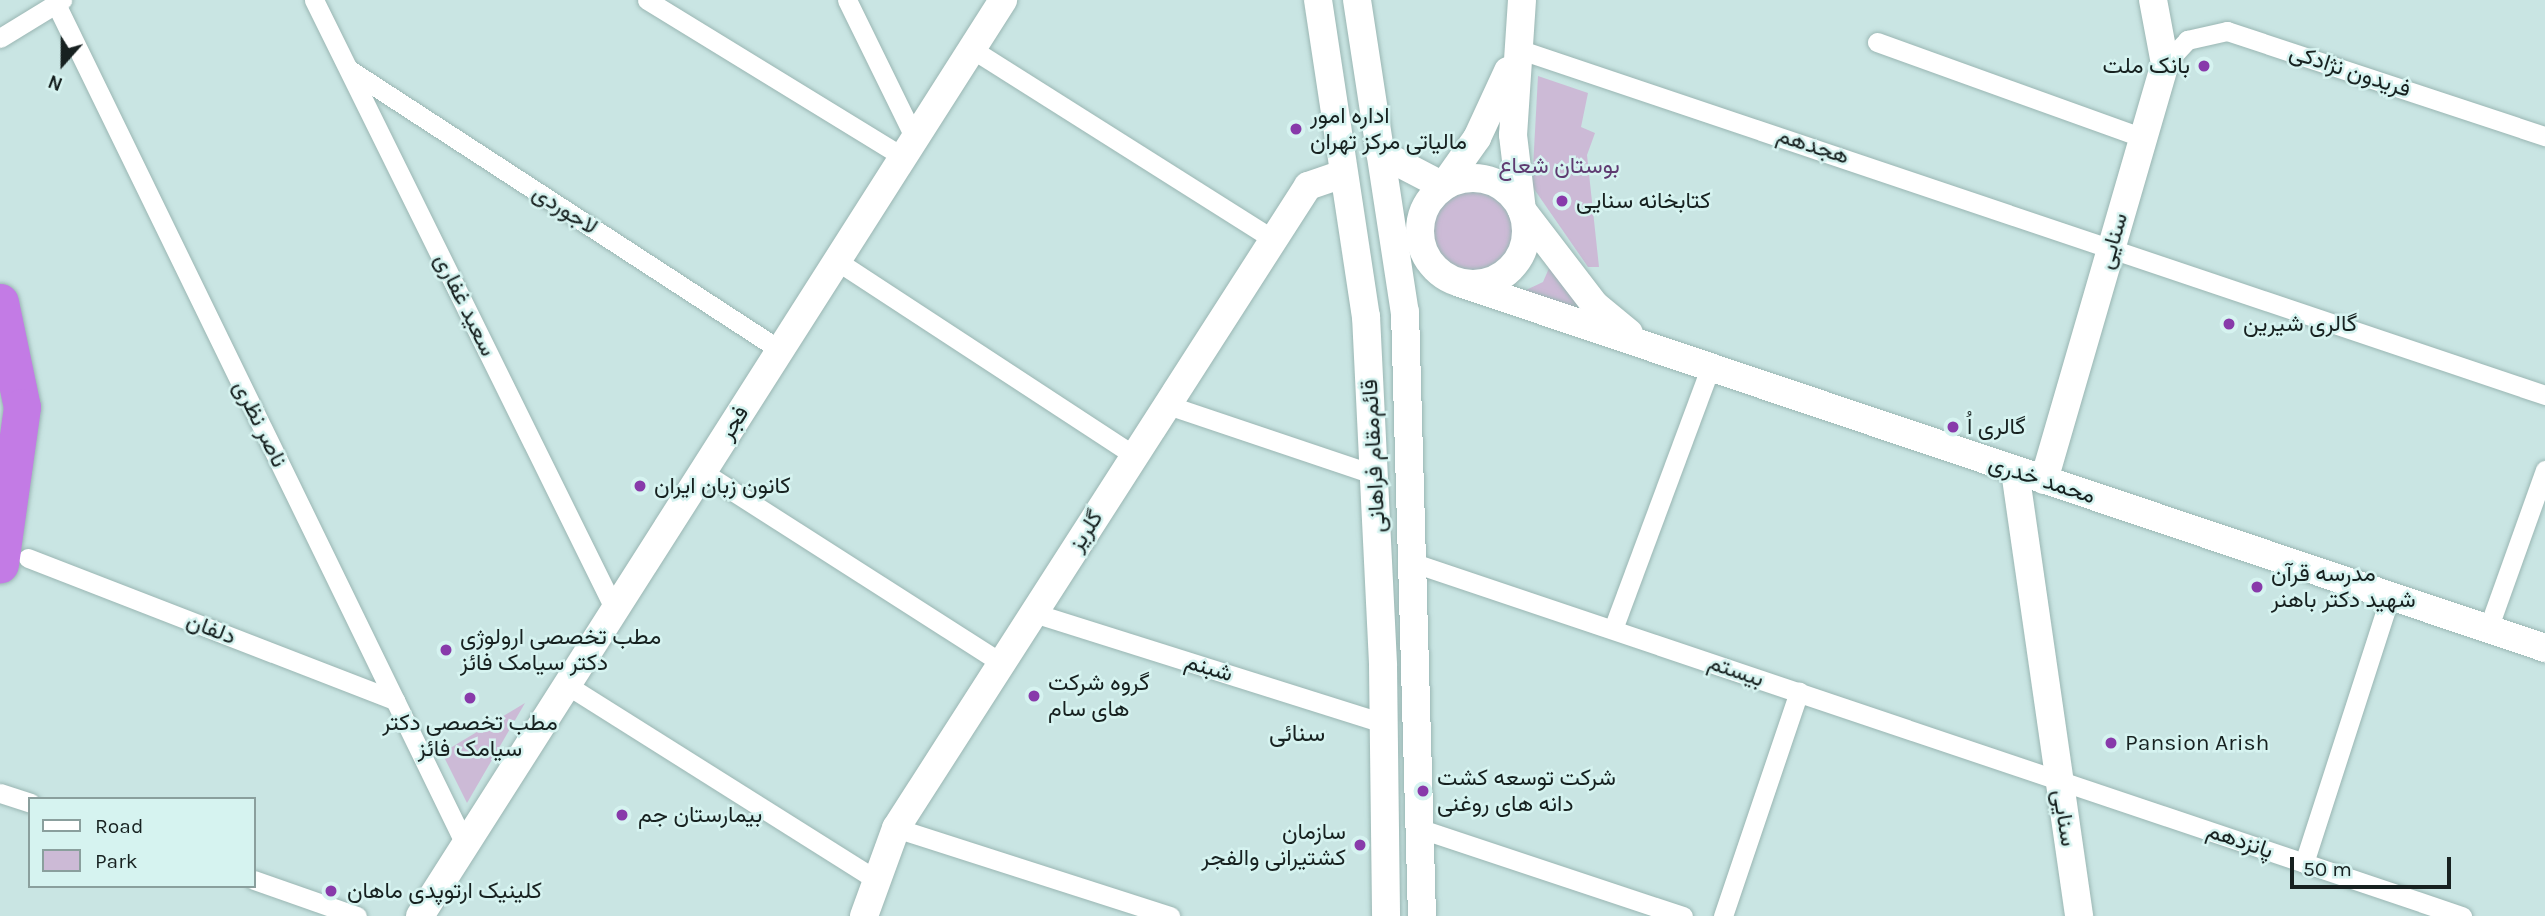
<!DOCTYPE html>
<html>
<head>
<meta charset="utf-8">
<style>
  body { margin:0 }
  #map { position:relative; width:2545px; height:916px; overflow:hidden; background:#c9e5e3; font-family:Karla,Vazirmatn,sans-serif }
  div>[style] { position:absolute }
  .green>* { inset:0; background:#ccbad6 }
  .round { border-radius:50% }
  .roads { filter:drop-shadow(0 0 2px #9ab6b3) drop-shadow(0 0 2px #9ab6b3) }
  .street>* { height:19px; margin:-9.5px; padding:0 9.5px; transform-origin:9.5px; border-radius:9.5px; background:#fff }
  .secondary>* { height:28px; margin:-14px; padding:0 14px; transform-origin:14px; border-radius:14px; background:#fff }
  .secondary>.ring { margin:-14px; padding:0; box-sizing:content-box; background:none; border:28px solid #fff; border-radius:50% }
  .highway>* { height:37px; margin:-18.5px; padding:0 18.5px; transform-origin:18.5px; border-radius:18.5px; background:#c37be5 }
  .dots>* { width:19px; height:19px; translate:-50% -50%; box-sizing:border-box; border:4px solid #d6f3f0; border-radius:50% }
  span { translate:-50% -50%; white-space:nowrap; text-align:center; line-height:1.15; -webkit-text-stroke:5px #d6f3f0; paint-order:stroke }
  .poi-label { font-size:23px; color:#172120 }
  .right { translate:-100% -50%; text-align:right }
  .left { translate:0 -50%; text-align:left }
  .street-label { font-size:23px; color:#172120 }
  .park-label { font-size:23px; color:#5f3b71 }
  .neighbourhood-label { font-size:24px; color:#172120 }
  .legend { position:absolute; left:28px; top:797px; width:228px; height:91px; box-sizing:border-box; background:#d6f3f0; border:2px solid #8a9f9d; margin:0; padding:9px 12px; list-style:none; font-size:21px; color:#172120 }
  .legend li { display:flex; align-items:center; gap:14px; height:35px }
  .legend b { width:35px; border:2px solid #8a9f9d }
  .north { position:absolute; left:28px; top:28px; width:70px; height:70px; -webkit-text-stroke:5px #d6f3f0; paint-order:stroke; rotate:201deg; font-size:19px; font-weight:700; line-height:28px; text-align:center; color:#172120 }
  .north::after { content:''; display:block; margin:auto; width:24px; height:32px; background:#172120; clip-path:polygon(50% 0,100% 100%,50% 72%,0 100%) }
  .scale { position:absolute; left:2290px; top:857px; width:161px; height:32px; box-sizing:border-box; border:4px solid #172120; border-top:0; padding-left:9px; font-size:21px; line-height:24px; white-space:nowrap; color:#172120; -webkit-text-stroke:5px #d6f3f0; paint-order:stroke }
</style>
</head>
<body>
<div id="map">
  <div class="green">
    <div style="clip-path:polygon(1538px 76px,1588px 93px,1581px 127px,1595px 133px,1587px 155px,1599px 267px,1588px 267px,1532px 186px)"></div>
    <div class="round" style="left:1433px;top:189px;width:86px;height:86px"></div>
    <div style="clip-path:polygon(1553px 259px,1600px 327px,1511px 297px,1543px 282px)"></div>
    <div style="clip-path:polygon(525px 703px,467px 803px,442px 753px)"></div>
  </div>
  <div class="roads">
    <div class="street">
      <div style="left:314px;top:0;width:680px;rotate:63.74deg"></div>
      <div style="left:647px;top:0;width:300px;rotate:31.5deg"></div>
      <div style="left:847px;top:0;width:155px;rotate:63.9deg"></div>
      <div style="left:56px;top:4px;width:934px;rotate:64.04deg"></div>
      <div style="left:0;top:38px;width:73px;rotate:-31.5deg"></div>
      <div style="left:1877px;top:42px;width:283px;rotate:19.8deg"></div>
      <div style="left:1515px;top:48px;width:1087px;rotate:18.62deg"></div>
      <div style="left:972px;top:49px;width:357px;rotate:32.3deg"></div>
      <div style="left:2165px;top:64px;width:33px;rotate:-47deg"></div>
      <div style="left:2187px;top:40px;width:41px;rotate:-12.7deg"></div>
      <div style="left:2227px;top:31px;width:335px;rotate:18.3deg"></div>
      <div style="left:350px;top:70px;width:513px;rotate:33.07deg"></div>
      <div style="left:837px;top:261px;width:356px;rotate:33.2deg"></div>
      <div style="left:1168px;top:405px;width:219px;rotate:18.6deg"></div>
      <div style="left:703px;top:472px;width:355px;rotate:32.6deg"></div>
      <div style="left:28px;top:558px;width:394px;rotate:21.2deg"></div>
      <div style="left:1414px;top:563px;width:1106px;rotate:18.62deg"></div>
      <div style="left:1034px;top:613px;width:366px;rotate:17.5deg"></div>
      <div style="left:1613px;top:629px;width:278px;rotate:-69.6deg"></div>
      <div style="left:2488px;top:629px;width:169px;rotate:-70.3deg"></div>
      <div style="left:567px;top:685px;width:366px;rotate:32.2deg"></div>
      <div style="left:0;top:793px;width:32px;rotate:18deg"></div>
      <div style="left:896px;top:828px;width:288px;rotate:17.8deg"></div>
      <div style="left:1421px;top:829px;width:276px;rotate:18.4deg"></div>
      <div style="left:2304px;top:863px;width:281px;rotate:-72.1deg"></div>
      <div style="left:254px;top:880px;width:109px;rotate:19.3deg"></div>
      <div style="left:1723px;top:916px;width:237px;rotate:-71.3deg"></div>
    </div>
    <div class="secondary">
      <div style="left:1318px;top:0;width:320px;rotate:81.4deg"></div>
      <div style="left:1366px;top:316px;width:350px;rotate:87.2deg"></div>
      <div style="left:1383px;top:666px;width:250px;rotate:89.3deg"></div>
      <div style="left:1357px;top:0;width:316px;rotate:81.3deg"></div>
      <div style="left:1405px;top:312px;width:604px;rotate:88.39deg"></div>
      <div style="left:1522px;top:0;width:135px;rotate:93.8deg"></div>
      <div style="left:1513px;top:135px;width:76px;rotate:83.2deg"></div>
      <div style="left:1522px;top:210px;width:120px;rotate:52.5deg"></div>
      <div style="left:1595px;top:305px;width:44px;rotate:39.5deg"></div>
      <div style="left:1380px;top:153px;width:71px;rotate:27.6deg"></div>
      <div style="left:1443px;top:186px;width:59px;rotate:-54.7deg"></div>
      <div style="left:1477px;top:138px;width:74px;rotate:-65.2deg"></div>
      <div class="ring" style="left:1420px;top:178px;width:78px;height:78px"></div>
      <div style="left:1460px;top:283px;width:1145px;rotate:18.59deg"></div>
      <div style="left:2015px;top:471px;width:450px;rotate:81.8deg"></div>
      <div style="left:2044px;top:480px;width:433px;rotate:-73.8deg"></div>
      <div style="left:2165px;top:64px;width:65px;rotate:-100.6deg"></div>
      <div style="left:420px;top:916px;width:1086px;rotate:-57.52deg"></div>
      <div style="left:864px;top:916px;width:94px;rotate:-70deg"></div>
      <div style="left:896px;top:828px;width:763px;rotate:-57.31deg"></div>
      <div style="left:1308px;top:186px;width:36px;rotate:-19deg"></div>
    </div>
    <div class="highway">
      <div style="left:0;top:302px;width:107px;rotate:78.2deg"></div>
      <div style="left:22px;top:407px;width:159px;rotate:98deg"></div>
    </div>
  </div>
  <div class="dots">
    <div style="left:2204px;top:66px;background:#883aaa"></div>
    <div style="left:1296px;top:129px;background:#883aaa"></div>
    <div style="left:1562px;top:201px;background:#883aaa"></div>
    <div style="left:2229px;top:324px;background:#883aaa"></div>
    <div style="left:1953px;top:427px;background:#883aaa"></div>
    <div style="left:640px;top:486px;background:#883aaa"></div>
    <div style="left:2257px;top:587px;background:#883aaa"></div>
    <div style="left:446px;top:650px;background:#883aaa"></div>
    <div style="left:1034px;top:696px;background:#883aaa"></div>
    <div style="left:470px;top:698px;background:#883aaa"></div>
    <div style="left:2111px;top:743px;background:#883aaa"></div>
    <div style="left:1423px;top:791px;background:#883aaa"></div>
    <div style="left:622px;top:815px;background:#883aaa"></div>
    <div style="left:1360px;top:845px;background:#883aaa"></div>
    <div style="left:331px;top:891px;background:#883aaa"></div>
  </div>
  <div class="poi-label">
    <span class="right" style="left:2190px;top:66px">بانک ملت</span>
    <span class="left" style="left:1310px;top:129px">اداره امور<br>مالیاتی مرکز تهران</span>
    <span class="left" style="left:1576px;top:201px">كتابخانه سنایی</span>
    <span class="left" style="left:2243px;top:324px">گالری شیرین</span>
    <span class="left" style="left:1967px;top:427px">گالری اُ</span>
    <span class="left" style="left:654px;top:486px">کانون زبان ایران</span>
    <span class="left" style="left:2271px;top:587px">مدرسه قرآن<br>شهید دکتر باهنر</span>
    <span class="left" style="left:460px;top:650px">مطب تخصصی ارولوژی<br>دکتر سیامک فائز</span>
    <span class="left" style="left:1048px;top:696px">گروه شرکت<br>های سام</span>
    <span style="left:470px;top:736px">مطب تخصصی دکتر<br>سیامک فائز</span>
    <span class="left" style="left:2125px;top:743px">Pansion Arish</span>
    <span class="left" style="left:1437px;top:791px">شرکت توسعه کشت<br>دانه های روغنی</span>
    <span class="left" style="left:638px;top:815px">بیمارستان جم</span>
    <span class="right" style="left:1346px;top:845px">سازمان<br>کشتیرانی والفجر</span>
    <span class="left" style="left:347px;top:891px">کلینیک ارتوپدی ماهان</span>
  </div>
  <div class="street-label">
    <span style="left:2350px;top:71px;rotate:18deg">فریدون نژادکی</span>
    <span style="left:1813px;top:146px;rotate:18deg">هجدهم</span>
    <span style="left:565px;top:210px;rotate:33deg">لاجوردی</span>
    <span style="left:2113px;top:241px;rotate:-74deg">سنایی</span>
    <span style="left:465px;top:305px;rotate:64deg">سعید غفاری</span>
    <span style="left:734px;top:423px;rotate:-57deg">فجر</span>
    <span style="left:260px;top:424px;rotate:64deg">ناصر نظری</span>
    <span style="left:1374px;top:456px;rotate:-93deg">قائم‌مقام فراهانی</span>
    <span style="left:2042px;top:480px;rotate:18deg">محمد خدری</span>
    <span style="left:1086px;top:531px;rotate:-57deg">گلریز</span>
    <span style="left:211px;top:629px;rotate:21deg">دلفان</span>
    <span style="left:1209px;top:668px;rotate:17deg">شبنم</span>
    <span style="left:1736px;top:671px;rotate:19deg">بیستم</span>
    <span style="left:2064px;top:818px;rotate:81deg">سنایی</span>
    <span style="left:2240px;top:841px;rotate:19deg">پانزدهم</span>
  </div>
  <div class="park-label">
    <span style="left:1559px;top:166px">بوستان شعاع</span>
  </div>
  <div class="neighbourhood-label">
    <span style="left:1297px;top:734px">سنائی</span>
  </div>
  <ul class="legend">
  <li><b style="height:9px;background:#fff"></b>Road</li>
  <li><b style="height:19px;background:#ccbad6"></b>Park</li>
  </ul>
  <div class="north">N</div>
  <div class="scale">50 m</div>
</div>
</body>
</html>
